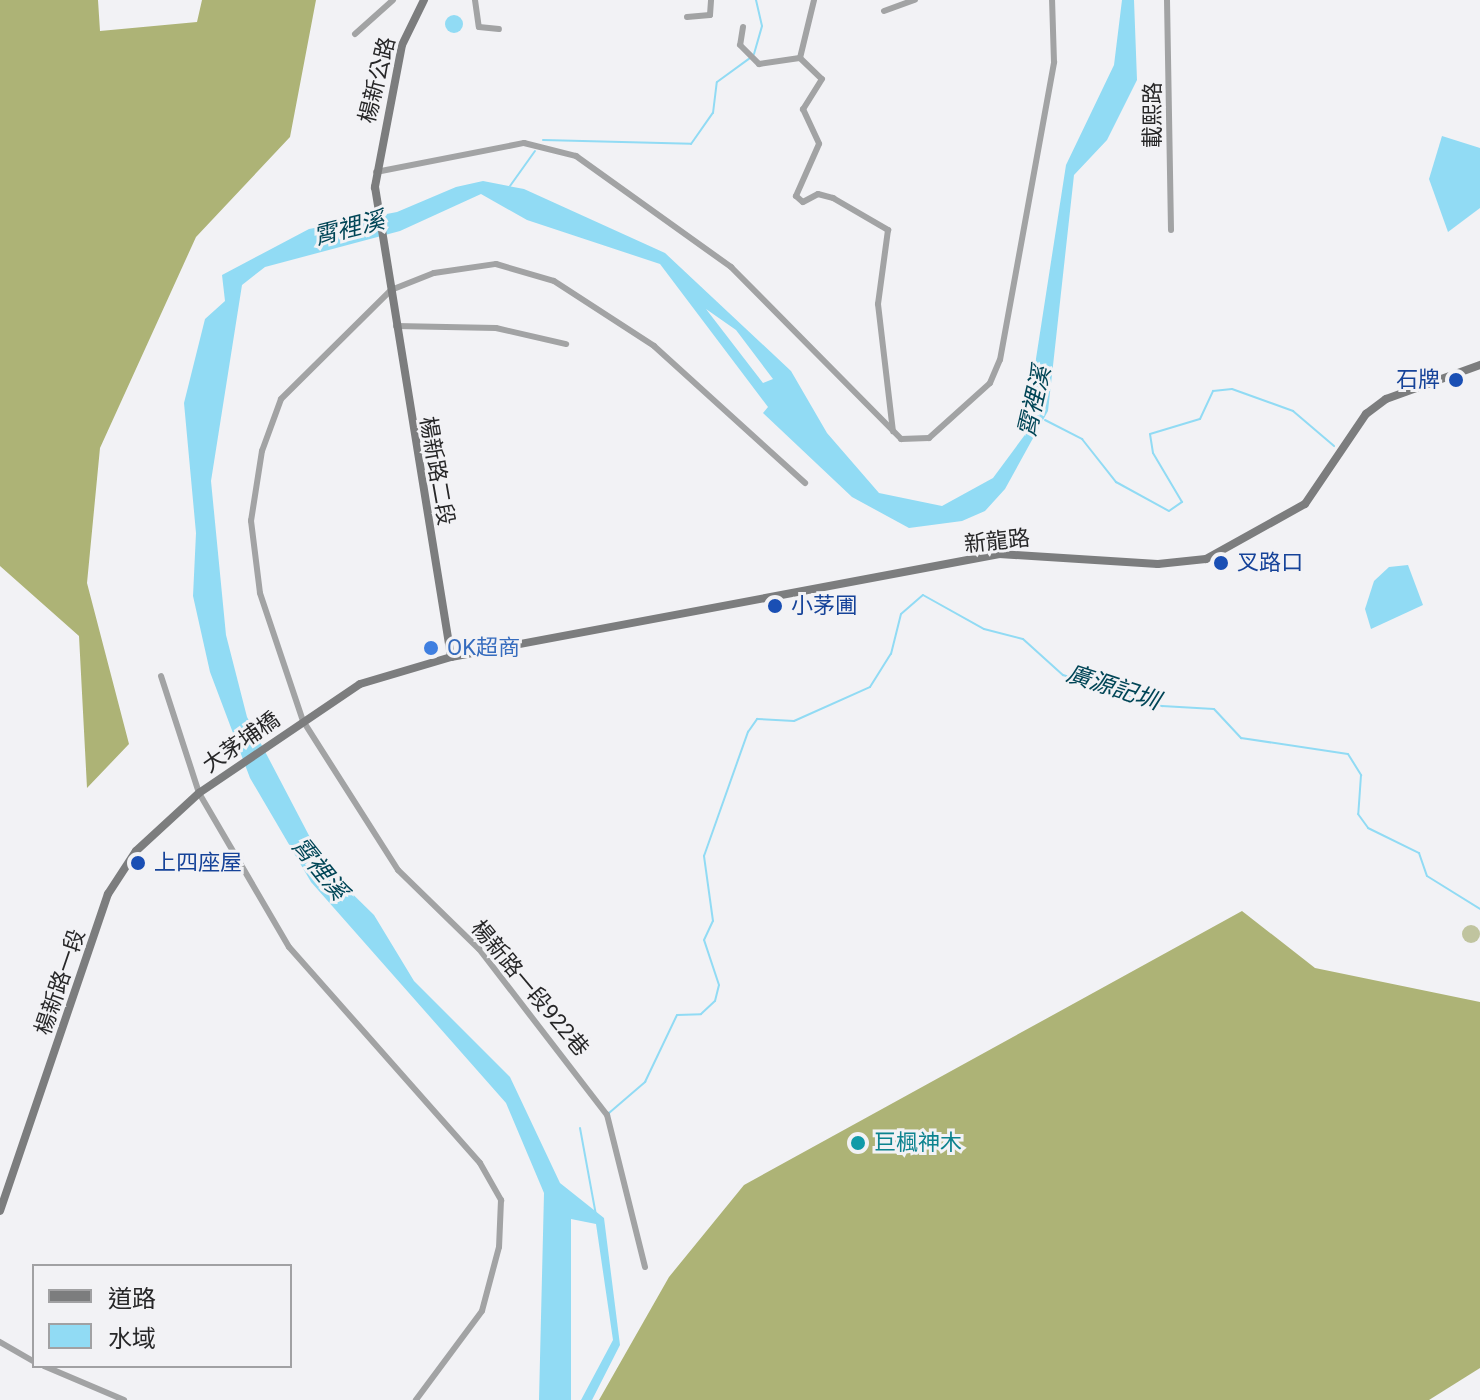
<!DOCTYPE html>
<html>
<head>
<meta charset="utf-8">
<style>
  body { margin:0 }
  #map { position:relative; width:1480px; height:1400px; overflow:hidden; background:#f2f2f5; font-family:Roboto,"Noto Sans TC",sans-serif }
  div>[style] { position:absolute }
  .green>* { inset:0; background:#c0c49f }
  .round { border-radius:50% }
  .forest>* { inset:0; background:#adb376 }
  .water>* { inset:0; background:#91dbf4 }
  .stream>* { height:2px; margin:-1px; padding:0 1px; transform-origin:1px; border-radius:1px; background:#91dbf4 }
  .street>* { height:6px; margin:-3px; padding:0 3px; transform-origin:3px; border-radius:3px; background:#a2a3a4 }
  .secondary>* { height:8px; margin:-4px; padding:0 4px; transform-origin:4px; border-radius:4px; background:#7c7d7e }
  .dots>* { width:22px; height:22px; translate:-50% -50%; box-sizing:border-box; border:4px solid #f2f2f5; border-radius:50% }
  span { translate:-50% -50%; white-space:nowrap; text-align:center; line-height:1.15; -webkit-text-stroke:6px #f2f2f5; paint-order:stroke }
  .street-label { font-size:22px; color:#272728 }
  .transit-label { font-size:22px; color:#164399 }
  .right { translate:-100% -50%; text-align:right }
  .left { translate:0 -50%; text-align:left }
  .shop-label { font-size:22px; color:#366cbe }
  .culture-label { font-size:22px; color:#0d838f }
  .water-label { font-size:24px; color:#004556; font-style:italic }
  .legend { position:absolute; left:32px; top:1264px; width:260px; height:104px; box-sizing:border-box; background:#f2f2f5; border:2px solid #a1a1a3; margin:0; padding:10px 14px; list-style:none; font-size:24px; color:#272728 }
  .legend li { display:flex; align-items:center; gap:16px; height:40px }
  .legend b { width:40px; border:2px solid #a1a1a3 }
</style>
</head>
<body>
<div id="map">
  <div class="green">
    <div class="round" style="left:1462px;top:925px;width:18px;height:18px"></div>
  </div>
  <div class="forest">
    <div style="clip-path:polygon(0 0,98px 0,100px 31px,197px 22px,202px 0,316px 0,290px 137px,196px 237px,100px 448px,87px 583px,129px 744px,87px 788px,79px 636px,0 566px)"></div>
    <div style="clip-path:polygon(1242px 911px,1315px 968px,1480px 1002px,1480px 1368px,1429px 1400px,599px 1400px,669px 1277px,744px 1185px)"></div>
  </div>
  <div class="water">
    <div style="clip-path:polygon(evenodd,1122px 0,1134px 0,1137px 80px,1107px 140px,1074px 175px,1048px 411px,1005px 489px,985px 511px,962px 521px,909px 528px,852px 497px,763px 413px,768px 407px,660px 264px,527px 220px,481px 194px,400px 231px,265px 267px,242px 285px,211px 481px,226px 635px,247px 717px,326px 868px,374px 915px,414px 981px,510px 1077px,560px 1183px,604px 1218px,620px 1345px,592px 1400px,581px 1400px,613px 1340px,596px 1224px,571px 1219px,571px 1400px,539px 1400px,544px 1193px,506px 1103px,311px 882px,250px 778px,210px 672px,193px 596px,196px 533px,184px 403px,205px 319px,225px 301px,222px 275px,309px 229px,397px 212px,456px 187px,483px 181px,524px 189px,665px 253px,791px 371px,827px 433px,879px 493px,942px 506px,993px 478px,1024px 436px,1066px 165px,1114px 65px,1122px 0,706px 309px,736px 330px,773px 379px,763px 383px,706px 309px)"></div>
    <div class="round" style="left:445px;top:15px;width:18px;height:18px"></div>
    <div style="clip-path:polygon(1442px 136px,1480px 148px,1480px 208px,1448px 232px,1429px 179px)"></div>
    <div style="clip-path:polygon(1408px 565px,1423px 605px,1371px 629px,1365px 609px,1374px 581px,1389px 567px)"></div>
  </div>
  <div class="stream">
    <div style="left:754px;top:54px;width:29px;rotate:-74deg"></div>
    <div style="left:762px;top:26px;width:27px;rotate:-103deg"></div>
    <div style="left:543px;top:140px;width:148px;rotate:1.5deg"></div>
    <div style="left:691px;top:144px;width:38px;rotate:-55deg"></div>
    <div style="left:713px;top:113px;width:31px;rotate:-83deg"></div>
    <div style="left:717px;top:82px;width:41px;rotate:-36deg"></div>
    <div style="left:510px;top:186px;width:43px;rotate:-54.5deg"></div>
    <div style="left:1045px;top:420px;width:42px;rotate:27.2deg"></div>
    <div style="left:1082px;top:439px;width:55px;rotate:51.7deg"></div>
    <div style="left:1116px;top:482px;width:60px;rotate:28.7deg"></div>
    <div style="left:1169px;top:511px;width:16px;rotate:-35deg"></div>
    <div style="left:1182px;top:502px;width:57px;rotate:-120.6deg"></div>
    <div style="left:1153px;top:453px;width:19px;rotate:-99deg"></div>
    <div style="left:1150px;top:434px;width:52px;rotate:-16.7deg"></div>
    <div style="left:1200px;top:419px;width:31px;rotate:-65deg"></div>
    <div style="left:1213px;top:391px;width:19px;rotate:-6deg"></div>
    <div style="left:1232px;top:389px;width:65px;rotate:19.8deg"></div>
    <div style="left:1293px;top:411px;width:54px;rotate:40.5deg"></div>
    <div style="left:609px;top:1113px;width:48px;rotate:-40.7deg"></div>
    <div style="left:645px;top:1082px;width:74px;rotate:-64.5deg"></div>
    <div style="left:677px;top:1015px;width:24px;rotate:-2deg"></div>
    <div style="left:701px;top:1014px;width:19px;rotate:-43deg"></div>
    <div style="left:715px;top:1001px;width:16px;rotate:-76deg"></div>
    <div style="left:719px;top:985px;width:47px;rotate:-108.4deg"></div>
    <div style="left:704px;top:940px;width:21px;rotate:-65deg"></div>
    <div style="left:713px;top:921px;width:66px;rotate:-97.9deg"></div>
    <div style="left:704px;top:856px;width:132px;rotate:-70.5deg"></div>
    <div style="left:748px;top:732px;width:16px;rotate:-55deg"></div>
    <div style="left:757px;top:719px;width:37px;rotate:3deg"></div>
    <div style="left:794px;top:721px;width:83px;rotate:-24.1deg"></div>
    <div style="left:870px;top:687px;width:39px;rotate:-58deg"></div>
    <div style="left:891px;top:654px;width:41px;rotate:-76deg"></div>
    <div style="left:901px;top:614px;width:29px;rotate:-41deg"></div>
    <div style="left:923px;top:595px;width:70px;rotate:29.1deg"></div>
    <div style="left:984px;top:629px;width:40px;rotate:14.4deg"></div>
    <div style="left:1023px;top:639px;width:54px;rotate:42deg"></div>
    <div style="left:1063px;top:675px;width:104px;rotate:17.4deg"></div>
    <div style="left:1162px;top:706px;width:52px;rotate:3.3deg"></div>
    <div style="left:1214px;top:709px;width:40px;rotate:47deg"></div>
    <div style="left:1241px;top:738px;width:108px;rotate:8.5deg"></div>
    <div style="left:1348px;top:754px;width:25px;rotate:58deg"></div>
    <div style="left:1361px;top:775px;width:39px;rotate:94deg"></div>
    <div style="left:1358px;top:814px;width:17px;rotate:54deg"></div>
    <div style="left:1368px;top:828px;width:57px;rotate:26.1deg"></div>
    <div style="left:1419px;top:853px;width:24px;rotate:71deg"></div>
    <div style="left:1427px;top:876px;width:62px;rotate:31.9deg"></div>
    <div style="left:580px;top:1128px;width:88px;rotate:79.6deg"></div>
  </div>
  <div class="street">
    <div style="left:475px;top:0;width:27px;rotate:82deg"></div>
    <div style="left:479px;top:27px;width:20px;rotate:6deg"></div>
    <div style="left:1167px;top:0;width:230px;rotate:89deg"></div>
    <div style="left:884px;top:11px;width:33px;rotate:-20deg"></div>
    <div style="left:687px;top:17px;width:23px;rotate:-5deg"></div>
    <div style="left:710px;top:15px;width:15px;rotate:-86deg"></div>
    <div style="left:743px;top:27px;width:18px;rotate:99deg"></div>
    <div style="left:740px;top:45px;width:27px;rotate:45deg"></div>
    <div style="left:759px;top:64px;width:41px;rotate:-8.3deg"></div>
    <div style="left:800px;top:58px;width:30px;rotate:44deg"></div>
    <div style="left:822px;top:79px;width:36px;rotate:122deg"></div>
    <div style="left:803px;top:109px;width:38px;rotate:65deg"></div>
    <div style="left:819px;top:144px;width:57px;rotate:113.9deg"></div>
    <div style="left:796px;top:196px;width:9px;rotate:41deg"></div>
    <div style="left:803px;top:202px;width:17px;rotate:-28deg"></div>
    <div style="left:818px;top:194px;width:16px;rotate:15deg"></div>
    <div style="left:833px;top:198px;width:64px;rotate:30.2deg"></div>
    <div style="left:888px;top:230px;width:75px;rotate:97.7deg"></div>
    <div style="left:878px;top:304px;width:128px;rotate:83.3deg"></div>
    <div style="left:355px;top:34px;width:51px;rotate:-41.8deg"></div>
    <div style="left:800px;top:58px;width:60px;rotate:-76.4deg"></div>
    <div style="left:376px;top:172px;width:151px;rotate:-11.1deg"></div>
    <div style="left:524px;top:143px;width:54px;rotate:14deg"></div>
    <div style="left:576px;top:156px;width:191px;rotate:35.6deg"></div>
    <div style="left:731px;top:267px;width:242px;rotate:45.3deg"></div>
    <div style="left:901px;top:439px;width:28px;rotate:-2deg"></div>
    <div style="left:929px;top:438px;width:82px;rotate:-42deg"></div>
    <div style="left:990px;top:383px;width:25px;rotate:-67deg"></div>
    <div style="left:1000px;top:360px;width:303px;rotate:-79.7deg"></div>
    <div style="left:1054px;top:62px;width:62px;rotate:-91.8deg"></div>
    <div style="left:396px;top:326px;width:100px;rotate:1.1deg"></div>
    <div style="left:496px;top:328px;width:72px;rotate:12.9deg"></div>
    <div style="left:161px;top:676px;width:123px;rotate:72deg"></div>
    <div style="left:199px;top:793px;width:178px;rotate:59.7deg"></div>
    <div style="left:289px;top:947px;width:288px;rotate:48.5deg"></div>
    <div style="left:480px;top:1163px;width:43px;rotate:60.4deg"></div>
    <div style="left:501px;top:1200px;width:47px;rotate:92.4deg"></div>
    <div style="left:499px;top:1247px;width:66px;rotate:104.9deg"></div>
    <div style="left:482px;top:1311px;width:111px;rotate:126.6deg"></div>
    <div style="left:645px;top:1267px;width:157px;rotate:-104deg"></div>
    <div style="left:607px;top:1115px;width:210px;rotate:-127.6deg"></div>
    <div style="left:479px;top:949px;width:113px;rotate:-135.7deg"></div>
    <div style="left:398px;top:870px;width:177px;rotate:-122.5deg"></div>
    <div style="left:303px;top:721px;width:135px;rotate:-108.6deg"></div>
    <div style="left:260px;top:593px;width:73px;rotate:-97.1deg"></div>
    <div style="left:251px;top:521px;width:71px;rotate:-81.1deg"></div>
    <div style="left:262px;top:451px;width:55px;rotate:-69.9deg"></div>
    <div style="left:281px;top:399px;width:155px;rotate:-44.7deg"></div>
    <div style="left:391px;top:290px;width:46px;rotate:-21.6deg"></div>
    <div style="left:434px;top:273px;width:63px;rotate:-8.3deg"></div>
    <div style="left:496px;top:264px;width:60px;rotate:16.3deg"></div>
    <div style="left:554px;top:281px;width:119px;rotate:33deg"></div>
    <div style="left:654px;top:346px;width:204px;rotate:42.2deg"></div>
    <div style="left:0;top:1342px;width:39px;rotate:30deg"></div>
    <div style="left:44px;top:1366px;width:87px;rotate:23deg"></div>
  </div>
  <div class="secondary">
    <div style="left:424px;top:0;width:50px;rotate:116.1deg"></div>
    <div style="left:402px;top:45px;width:145px;rotate:100.8deg"></div>
    <div style="left:375px;top:187px;width:476px;rotate:80.8deg"></div>
    <div style="left:0;top:1211px;width:335px;rotate:-71.2deg"></div>
    <div style="left:108px;top:894px;width:51px;rotate:-56.9deg"></div>
    <div style="left:136px;top:851px;width:86px;rotate:-42.6deg"></div>
    <div style="left:199px;top:793px;width:194px;rotate:-34.1deg"></div>
    <div style="left:360px;top:684px;width:95px;rotate:-16.5deg"></div>
    <div style="left:451px;top:657px;width:558px;rotate:-10.64deg"></div>
    <div style="left:999px;top:554px;width:159px;rotate:3.6deg"></div>
    <div style="left:1158px;top:564px;width:48px;rotate:-5.9deg"></div>
    <div style="left:1206px;top:559px;width:113px;rotate:-29.1deg"></div>
    <div style="left:1305px;top:504px;width:109px;rotate:-55.9deg"></div>
    <div style="left:1366px;top:414px;width:25px;rotate:-37deg"></div>
    <div style="left:1386px;top:399px;width:100px;rotate:-19.9deg"></div>
  </div>
  <div class="dots">
    <div style="left:1456px;top:380px;background:#1a4fb4"></div>
    <div style="left:1221px;top:563px;background:#1a4fb4"></div>
    <div style="left:775px;top:606px;background:#1a4fb4"></div>
    <div style="left:431px;top:648px;background:#3f7fe0"></div>
    <div style="left:138px;top:863px;background:#1a4fb4"></div>
    <div style="left:858px;top:1143px;background:#0f9aa8"></div>
  </div>
  <div class="street-label">
    <span style="left:377px;top:80px;rotate:-76deg">楊新公路</span>
    <span style="left:1153px;top:115px;rotate:-90deg">載熙路</span>
    <span style="left:437px;top:471px;rotate:80deg">楊新路二段</span>
    <span style="left:997px;top:541px;rotate:-6deg">新龍路</span>
    <span style="left:241px;top:742px;rotate:-35deg">大茅埔橋</span>
    <span style="left:60px;top:982px;rotate:-71deg">楊新路一段</span>
    <span style="left:530px;top:988px;rotate:50deg">楊新路一段922巷</span>
  </div>
  <div class="transit-label">
    <span class="right" style="left:1440px;top:380px">石牌</span>
    <span class="left" style="left:1237px;top:563px">叉路口</span>
    <span class="left" style="left:791px;top:606px">小茅圃</span>
    <span class="left" style="left:154px;top:863px">上四座屋</span>
  </div>
  <div class="shop-label">
    <span class="left" style="left:447px;top:648px">OK超商</span>
  </div>
  <div class="culture-label">
    <span class="left" style="left:874px;top:1143px">巨楓神木</span>
  </div>
  <div class="water-label">
    <span style="left:349px;top:229px;rotate:-14deg">霄裡溪</span>
    <span style="left:1035px;top:402px;rotate:-77deg">霄裡溪</span>
    <span style="left:1113px;top:688px;rotate:18deg">廣源記圳</span>
    <span style="left:319px;top:869px;rotate:51deg">霄裡溪</span>
  </div>
  <ul class="legend">
  <li><b style="height:10px;background:#7c7d7e"></b>道路</li>
  <li><b style="height:22px;background:#91dbf4"></b>水域</li>
  </ul>
</div>
</body>
</html>
